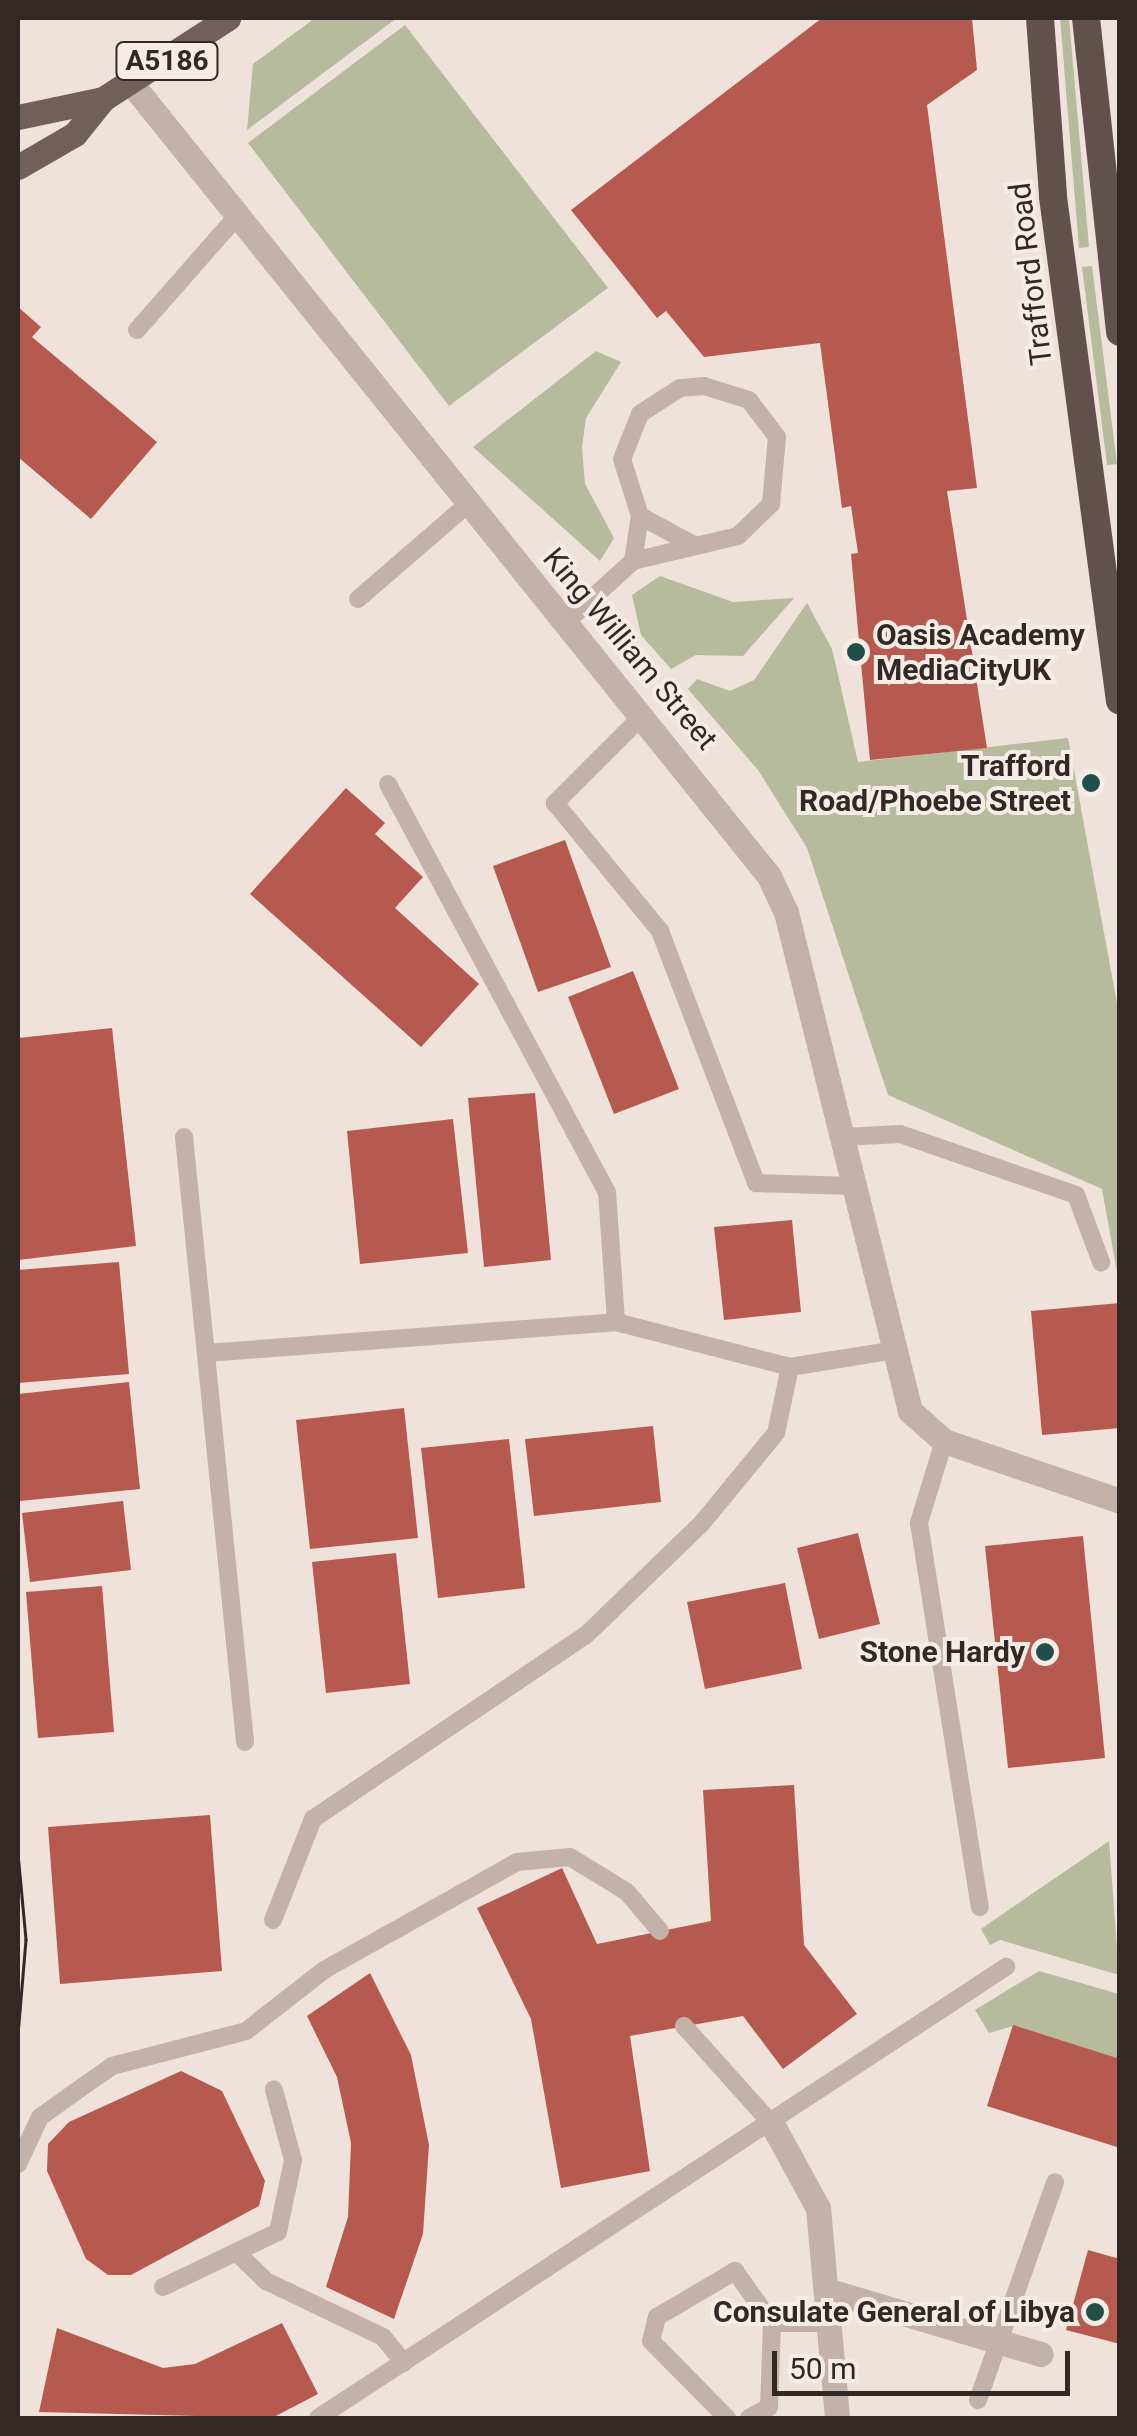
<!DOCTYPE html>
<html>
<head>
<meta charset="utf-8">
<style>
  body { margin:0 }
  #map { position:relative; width:1137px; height:2436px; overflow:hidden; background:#eee2da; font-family:Roboto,sans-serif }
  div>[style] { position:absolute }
  .green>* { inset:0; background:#b5bb9c }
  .building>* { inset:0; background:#b65a4f }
  .service>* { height:18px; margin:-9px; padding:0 9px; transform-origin:9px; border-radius:9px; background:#c4b1a8 }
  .minor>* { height:25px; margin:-12.5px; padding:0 12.5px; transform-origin:12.5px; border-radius:12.5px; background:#c4b1a8 }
  .primary>* { height:25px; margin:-12.5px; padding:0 12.5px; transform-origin:12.5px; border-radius:12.5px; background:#725e5a }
  .trunk>* { height:28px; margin:-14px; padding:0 14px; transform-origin:14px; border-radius:14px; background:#62504c }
  .tram>* { height:2.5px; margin:-1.25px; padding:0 1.25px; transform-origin:1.25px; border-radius:1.25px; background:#322927 }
  .dots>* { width:28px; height:28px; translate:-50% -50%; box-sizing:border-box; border:5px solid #f6ece6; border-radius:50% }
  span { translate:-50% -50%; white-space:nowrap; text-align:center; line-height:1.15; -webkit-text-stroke:8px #f6ece6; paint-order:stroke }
  .shield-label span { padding:2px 8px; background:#f6ece6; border:2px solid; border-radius:8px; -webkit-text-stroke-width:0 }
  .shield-label { font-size:28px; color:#322927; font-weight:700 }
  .street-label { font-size:30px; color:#322927 }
  .poi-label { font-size:30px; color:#322927; font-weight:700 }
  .left { translate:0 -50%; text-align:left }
  .right { translate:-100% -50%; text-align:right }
  .frame { position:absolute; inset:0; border:20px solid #322927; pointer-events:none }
  .scale { position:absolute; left:772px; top:2351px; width:298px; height:45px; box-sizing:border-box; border:5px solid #322927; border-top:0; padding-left:12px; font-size:30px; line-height:35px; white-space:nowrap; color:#322927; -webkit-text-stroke:8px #f6ece6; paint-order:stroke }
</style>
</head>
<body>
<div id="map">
  <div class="green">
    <div style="clip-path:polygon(315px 18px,397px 18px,247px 130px,253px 64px)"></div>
    <div style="clip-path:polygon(1060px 18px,1069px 18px,1089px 247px,1079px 248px)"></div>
    <div style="clip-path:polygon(405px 25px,608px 288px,449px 406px,248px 143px)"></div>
    <div style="clip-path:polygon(1092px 266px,1117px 464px,1107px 465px,1082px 267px)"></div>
    <div style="clip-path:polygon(596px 351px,621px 362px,586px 418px,582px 447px,585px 484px,614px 538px,600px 561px,473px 447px)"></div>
    <div style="clip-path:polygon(660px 576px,733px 602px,794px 598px,743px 656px,696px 655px,671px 669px,641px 635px,632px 595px)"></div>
    <div style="clip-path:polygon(807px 603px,832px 649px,858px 762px,1068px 738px,1119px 1014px,1119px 1283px,1102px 1189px,888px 1095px,807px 848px,758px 770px,688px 689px,697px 679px,730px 691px,754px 680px)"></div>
    <div style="clip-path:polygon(1109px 1841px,1119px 1975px,1000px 1940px,990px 1945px,981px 1929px)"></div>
    <div style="clip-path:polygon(1039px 1971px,1119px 1994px,1119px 2059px,1013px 2026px,989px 2033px,975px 2010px)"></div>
  </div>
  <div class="building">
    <div style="clip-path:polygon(822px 18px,972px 18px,977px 70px,927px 105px,977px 488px,947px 491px,987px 748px,870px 760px,851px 554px,858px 553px,851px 506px,842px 508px,820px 343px,704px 357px,666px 311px,657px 318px,571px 210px)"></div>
    <div style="clip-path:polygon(18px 307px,41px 327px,32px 337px,157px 442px,91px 519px,18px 457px)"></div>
    <div style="clip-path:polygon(346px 788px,385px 823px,375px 834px,423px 877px,395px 908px,479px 984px,421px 1047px,250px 894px)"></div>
    <div style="clip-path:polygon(565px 840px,611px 967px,538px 992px,493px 866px)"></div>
    <div style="clip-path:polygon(633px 971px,679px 1089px,614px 1114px,568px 997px)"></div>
    <div style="clip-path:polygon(112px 1028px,136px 1246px,18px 1260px,18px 1038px)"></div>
    <div style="clip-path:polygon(535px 1093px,551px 1260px,484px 1267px,468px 1098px)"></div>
    <div style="clip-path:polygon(453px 1119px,468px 1253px,360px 1264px,347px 1131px)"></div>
    <div style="clip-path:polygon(792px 1220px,801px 1312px,724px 1320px,714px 1227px)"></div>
    <div style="clip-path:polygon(119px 1262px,129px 1374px,18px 1383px,18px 1270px)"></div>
    <div style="clip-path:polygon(1120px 1303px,1120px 1428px,1042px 1435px,1031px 1311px)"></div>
    <div style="clip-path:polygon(129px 1382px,140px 1489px,20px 1501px,18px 1394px)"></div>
    <div style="clip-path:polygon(404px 1408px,418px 1538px,310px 1549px,296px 1420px)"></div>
    <div style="clip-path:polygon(653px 1426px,661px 1502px,534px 1516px,525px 1439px)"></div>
    <div style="clip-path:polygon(509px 1439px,525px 1588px,438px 1598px,421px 1448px)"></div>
    <div style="clip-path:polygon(123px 1501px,131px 1570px,30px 1582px,22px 1513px)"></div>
    <div style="clip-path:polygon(858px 1533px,880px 1624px,819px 1639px,797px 1548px)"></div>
    <div style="clip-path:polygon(1083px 1536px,1105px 1758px,1008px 1768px,985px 1546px)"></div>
    <div style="clip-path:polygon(396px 1553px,410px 1684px,326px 1693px,312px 1562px)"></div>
    <div style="clip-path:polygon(785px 1583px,802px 1669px,705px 1689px,687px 1602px)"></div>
    <div style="clip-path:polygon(102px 1586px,114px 1732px,38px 1738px,26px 1592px)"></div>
    <div style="clip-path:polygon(794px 1785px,804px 1945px,857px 2014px,783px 2069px,743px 2016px,630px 2036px,650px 2171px,561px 2188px,531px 2019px,477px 1908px,562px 1868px,597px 1944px,711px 1921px,703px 1790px)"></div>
    <div style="clip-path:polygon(210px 1815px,222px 1971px,60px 1984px,48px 1827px)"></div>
    <div style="clip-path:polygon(370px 1973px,411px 2055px,429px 2145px,423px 2234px,394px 2319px,326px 2287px,348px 2217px,351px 2143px,337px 2077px,307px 2016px)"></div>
    <div style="clip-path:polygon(1013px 2025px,1120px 2059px,1120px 2148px,987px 2106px)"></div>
    <div style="clip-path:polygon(181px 2071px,222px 2091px,265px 2181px,259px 2206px,131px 2275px,108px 2275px,86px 2259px,47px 2171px,48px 2144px,69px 2122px)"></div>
    <div style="clip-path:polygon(1088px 2250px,1120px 2259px,1120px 2344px,1066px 2330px)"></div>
    <div style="clip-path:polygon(282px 2323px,318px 2394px,272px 2418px,39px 2412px,57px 2328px,163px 2368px,195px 2364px)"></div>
  </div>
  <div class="service">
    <div style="left:137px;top:330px;width:152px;rotate:-48.7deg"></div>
    <div style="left:633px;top:561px;width:46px;rotate:-81.2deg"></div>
    <div style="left:358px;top:599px;width:145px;rotate:-40.8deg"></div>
    <div style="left:566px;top:622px;width:91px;rotate:-42.3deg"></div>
    <div style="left:633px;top:561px;width:108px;rotate:-13.4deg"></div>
    <div style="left:738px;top:536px;width:46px;rotate:-44.1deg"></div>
    <div style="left:771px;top:504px;width:67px;rotate:-84.9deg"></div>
    <div style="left:777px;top:437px;width:46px;rotate:-127.1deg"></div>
    <div style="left:749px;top:400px;width:47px;rotate:-162.7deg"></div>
    <div style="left:704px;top:386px;width:24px;rotate:175deg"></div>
    <div style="left:680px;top:388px;width:48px;rotate:147deg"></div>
    <div style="left:640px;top:414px;width:48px;rotate:111.8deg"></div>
    <div style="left:622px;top:459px;width:60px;rotate:72.5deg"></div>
    <div style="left:640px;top:516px;width:59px;rotate:28.3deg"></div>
    <div style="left:641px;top:717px;width:122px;rotate:135deg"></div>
    <div style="left:555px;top:803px;width:166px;rotate:50.6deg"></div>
    <div style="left:660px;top:931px;width:270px;rotate:69.1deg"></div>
    <div style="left:756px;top:1183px;width:97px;rotate:1.8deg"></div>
    <div style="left:388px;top:784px;width:463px;rotate:61.8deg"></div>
    <div style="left:607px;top:1192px;width:130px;rotate:86deg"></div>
    <div style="left:184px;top:1137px;width:608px;rotate:84.24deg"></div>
    <div style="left:843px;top:1137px;width:57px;rotate:-3deg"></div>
    <div style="left:900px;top:1134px;width:186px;rotate:19.1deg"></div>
    <div style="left:1076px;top:1195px;width:72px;rotate:69.5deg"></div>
    <div style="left:206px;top:1353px;width:411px;rotate:-4.3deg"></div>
    <div style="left:616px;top:1322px;width:180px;rotate:14.5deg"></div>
    <div style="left:790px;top:1367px;width:100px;rotate:-9.2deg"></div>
    <div style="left:944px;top:1441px;width:86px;rotate:107deg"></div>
    <div style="left:919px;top:1523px;width:389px;rotate:81deg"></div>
    <div style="left:273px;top:1920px;width:109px;rotate:-68.4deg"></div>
    <div style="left:313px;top:1819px;width:329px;rotate:-34deg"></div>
    <div style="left:586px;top:1635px;width:161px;rotate:-44deg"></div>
    <div style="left:702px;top:1523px;width:117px;rotate:-50.6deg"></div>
    <div style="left:776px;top:1433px;width:67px;rotate:-78deg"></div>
    <div style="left:684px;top:2026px;width:132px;rotate:48.1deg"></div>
    <div style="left:18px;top:2164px;width:52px;rotate:-64.9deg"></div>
    <div style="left:40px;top:2117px;width:88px;rotate:-35.3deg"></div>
    <div style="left:112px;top:2066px;width:138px;rotate:-14.6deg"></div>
    <div style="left:246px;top:2031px;width:99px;rotate:-38deg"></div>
    <div style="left:324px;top:1970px;width:221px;rotate:-29.2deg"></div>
    <div style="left:517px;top:1862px;width:53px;rotate:-5.4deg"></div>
    <div style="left:570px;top:1857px;width:67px;rotate:31.6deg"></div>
    <div style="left:627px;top:1892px;width:51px;rotate:49.8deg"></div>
    <div style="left:236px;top:2252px;width:42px;rotate:44deg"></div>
    <div style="left:266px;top:2281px;width:130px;rotate:25.6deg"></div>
    <div style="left:383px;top:2337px;width:33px;rotate:51deg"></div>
    <div style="left:163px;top:2287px;width:127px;rotate:-25.6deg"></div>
    <div style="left:278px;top:2232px;width:74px;rotate:-78.2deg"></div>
    <div style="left:293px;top:2160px;width:73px;rotate:-105.2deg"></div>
    <div style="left:772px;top:2323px;width:61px"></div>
    <div style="left:978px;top:2400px;width:231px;rotate:-70.5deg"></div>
    <div style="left:318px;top:2418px;width:823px;rotate:-33.25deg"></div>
    <div style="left:727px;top:2418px;width:108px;rotate:-134.6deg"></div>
    <div style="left:651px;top:2341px;width:25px;rotate:-76deg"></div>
    <div style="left:657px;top:2317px;width:91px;rotate:-30.5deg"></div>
    <div style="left:735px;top:2271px;width:64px;rotate:54.6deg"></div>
    <div style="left:772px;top:2323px;width:84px;rotate:92deg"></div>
    <div style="left:769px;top:2407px;width:23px;rotate:151deg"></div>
  </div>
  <div class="minor">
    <div style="left:131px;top:83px;width:1018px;rotate:51.18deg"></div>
    <div style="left:769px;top:876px;width:40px;rotate:65deg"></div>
    <div style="left:786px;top:912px;width:514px;rotate:76.04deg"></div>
    <div style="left:910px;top:1411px;width:45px;rotate:41.4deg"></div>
    <div style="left:944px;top:1441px;width:186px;rotate:18.8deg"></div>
    <div style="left:772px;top:2124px;width:96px;rotate:61.3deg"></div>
    <div style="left:818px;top:2208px;width:211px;rotate:84.8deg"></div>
    <div style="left:826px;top:2290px;width:224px;rotate:16.6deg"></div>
  </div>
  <div class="primary">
    <div style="left:18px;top:117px;width:87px;rotate:-12deg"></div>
    <div style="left:103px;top:99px;width:149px;rotate:-32.9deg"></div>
    <div style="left:18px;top:167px;width:66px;rotate:-30.1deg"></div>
    <div style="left:75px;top:134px;width:45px;rotate:-51.3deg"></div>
  </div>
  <div class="trunk">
    <div style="left:1040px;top:18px;width:179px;rotate:85.8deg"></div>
    <div style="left:1053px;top:197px;width:508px;rotate:82.43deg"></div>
    <div style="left:1086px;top:18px;width:316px;rotate:83.8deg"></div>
  </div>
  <div class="tram">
    <div style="left:18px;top:1853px;width:87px;rotate:84.7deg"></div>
    <div style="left:26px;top:1940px;width:95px;rotate:94.8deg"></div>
  </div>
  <div class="dots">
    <div style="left:856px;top:652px;background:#224e4a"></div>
    <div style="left:1091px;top:783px;background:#224e4a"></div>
    <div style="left:1045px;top:1652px;background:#224e4a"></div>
    <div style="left:1095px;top:2312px;background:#224e4a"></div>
  </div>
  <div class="shield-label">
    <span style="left:167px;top:61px">A5186</span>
  </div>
  <div class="street-label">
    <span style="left:1031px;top:274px;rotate:-97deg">Trafford Road</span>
    <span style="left:630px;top:649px;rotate:50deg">King William Street</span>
  </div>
  <div class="poi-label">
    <span class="left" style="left:876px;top:652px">Oasis Academy<br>MediaCityUK</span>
    <span class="right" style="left:1071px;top:783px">Trafford<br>Road/Phoebe Street</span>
    <span class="right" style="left:1025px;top:1652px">Stone Hardy</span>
    <span class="right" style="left:1075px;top:2312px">Consulate General of Libya</span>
  </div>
  <div class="frame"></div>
  <div class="scale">50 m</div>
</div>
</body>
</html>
